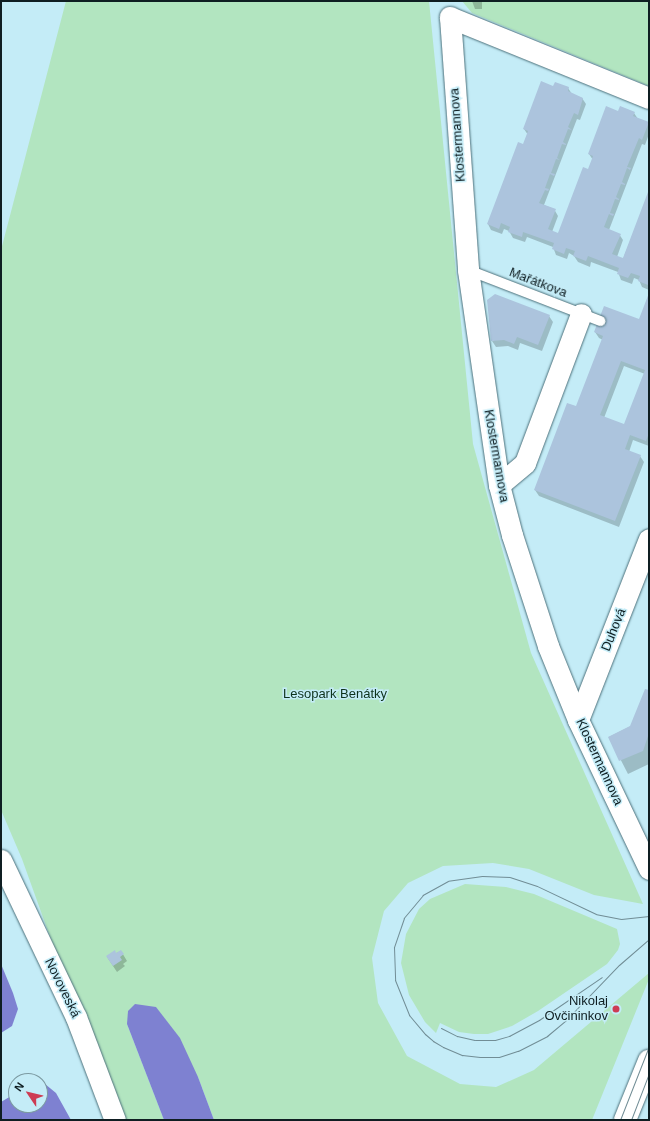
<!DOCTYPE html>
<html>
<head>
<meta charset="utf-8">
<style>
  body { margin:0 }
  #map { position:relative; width:650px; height:1121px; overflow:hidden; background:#c4ecf7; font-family:Helvetica,sans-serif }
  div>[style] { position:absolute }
  .green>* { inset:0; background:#b2e5c0 }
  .water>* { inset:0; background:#7e81d1 }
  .shadow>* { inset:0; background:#0003 }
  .building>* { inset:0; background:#acc4dd }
  .roads { filter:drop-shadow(0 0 1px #4d717b) drop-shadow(0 0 1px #4d717b) }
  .lane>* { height:10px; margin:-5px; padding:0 5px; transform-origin:5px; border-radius:5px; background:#fff }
  .street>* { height:21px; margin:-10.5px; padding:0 10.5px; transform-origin:10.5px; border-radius:10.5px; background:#fff }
  .secondary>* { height:22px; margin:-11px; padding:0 11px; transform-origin:11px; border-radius:11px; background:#fff }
  .tram>* { height:1px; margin:-0.5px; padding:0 0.5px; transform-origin:0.5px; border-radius:0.5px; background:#718d95 }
  .dots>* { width:11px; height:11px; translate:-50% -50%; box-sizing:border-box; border:2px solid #c4ecf7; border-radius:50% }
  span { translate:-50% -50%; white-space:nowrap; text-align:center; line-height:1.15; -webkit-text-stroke:3px #c4ecf7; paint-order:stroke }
  .street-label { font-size:13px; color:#0f1e22 }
  .park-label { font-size:13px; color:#0e331c }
  .poi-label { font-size:13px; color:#0f1e22 }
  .right { translate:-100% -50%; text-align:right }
  .frame { position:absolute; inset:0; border:2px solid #0f1e22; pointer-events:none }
  .north { position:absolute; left:8px; top:1073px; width:40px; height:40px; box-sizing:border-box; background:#c4ecf7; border:1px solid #7c9aa2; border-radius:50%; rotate:305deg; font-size:11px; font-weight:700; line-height:16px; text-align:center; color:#0f1e22 }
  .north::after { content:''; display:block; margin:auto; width:14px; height:18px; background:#cd3c53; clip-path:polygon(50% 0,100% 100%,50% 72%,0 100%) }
</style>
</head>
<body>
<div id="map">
  <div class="green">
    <div style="clip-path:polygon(66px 1px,429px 1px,473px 444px,531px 653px,643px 904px,594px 895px,529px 869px,493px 863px,443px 866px,408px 883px,384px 911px,372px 958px,378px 1003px,407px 1056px,460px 1084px,496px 1087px,534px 1070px,649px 973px,649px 979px,592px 1120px,214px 1120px,198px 1077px,127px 1024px,164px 1120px,116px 1120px,22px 859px,1px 810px,1px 250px)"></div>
    <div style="clip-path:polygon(462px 1px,649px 1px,649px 86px,472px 13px)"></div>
    <div style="clip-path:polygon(465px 884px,506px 887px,534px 894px,617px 929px,620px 944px,618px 950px,607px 964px,538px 1011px,512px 1026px,488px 1034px,474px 1034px,459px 1032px,440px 1023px,436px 1033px,425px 1022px,409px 995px,401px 963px,406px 934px,419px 909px,430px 899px)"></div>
  </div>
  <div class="water">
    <div style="clip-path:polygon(1px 964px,13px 993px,18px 1009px,12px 1026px,1px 1033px)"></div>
    <div style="clip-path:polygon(135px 1004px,156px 1007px,180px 1038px,198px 1077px,214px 1120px,164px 1120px,127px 1024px,128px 1011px)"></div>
    <div style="clip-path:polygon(40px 1084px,45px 1084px,56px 1093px,71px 1120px,1px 1120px,1px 1102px,16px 1093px,16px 1105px,40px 1105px)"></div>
  </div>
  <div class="shadow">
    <div style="clip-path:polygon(472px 1px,482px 1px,482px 9px,475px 9px)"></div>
    <div style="clip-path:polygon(553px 87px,568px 88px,572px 94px,582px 98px,586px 104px,580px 120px,577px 119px,544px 205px,554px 209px,558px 216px,552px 232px,558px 234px,589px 170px,593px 160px,589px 154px,619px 112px,634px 113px,638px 119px,647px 123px,649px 126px,649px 134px,645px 145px,642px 144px,609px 230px,619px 234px,623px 240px,617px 257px,623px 259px,649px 193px,649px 290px,642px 287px,639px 280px,634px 278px,632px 284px,621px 280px,618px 272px,591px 262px,590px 267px,578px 262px,574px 256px,569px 253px,567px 259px,556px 255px,553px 247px,527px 237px,525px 242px,513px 238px,509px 231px,504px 229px,502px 234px,491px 230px,488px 224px,524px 146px,528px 135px,524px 129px)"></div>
    <div style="clip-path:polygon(evenodd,649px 295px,649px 446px,633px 440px,629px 452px,640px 456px,644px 462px,619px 527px,539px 496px,535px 490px,577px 408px,603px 340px,599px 338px,595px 332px,639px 321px,649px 295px,624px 366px,645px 374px,625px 426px,604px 418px,624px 366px)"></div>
    <div style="clip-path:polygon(549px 316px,553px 322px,542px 351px,520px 343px,518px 350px,508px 346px,496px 347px,492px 341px)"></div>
    <div style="clip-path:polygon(649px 691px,649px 764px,628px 774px,609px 737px,631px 726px)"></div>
    <div style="clip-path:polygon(121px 951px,127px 961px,123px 964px,125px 966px,117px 972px,107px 957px)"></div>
  </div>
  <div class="building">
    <div style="clip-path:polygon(541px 81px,553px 86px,555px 82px,569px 87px,568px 91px,583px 98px,578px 115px,574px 113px,568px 127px,572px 130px,568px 129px,563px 142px,566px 144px,566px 145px,562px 144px,557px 158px,560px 160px,556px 159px,551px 173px,555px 174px,554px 176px,550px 174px,545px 188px,549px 189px,548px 191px,545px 190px,539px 203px,556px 209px,548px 229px,558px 233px,583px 167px,588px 169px,593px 156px,588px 154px,606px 106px,618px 111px,620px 106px,635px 112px,633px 116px,649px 122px,642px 140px,639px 138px,627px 167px,631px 168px,630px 170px,627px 168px,622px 182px,625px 184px,625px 185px,621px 184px,616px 197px,619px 199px,619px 200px,615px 199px,610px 213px,614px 214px,613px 216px,609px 214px,604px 227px,621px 234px,612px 254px,623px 258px,648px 192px,649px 192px,648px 285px,638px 281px,640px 276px,631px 273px,628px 278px,617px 274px,619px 268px,588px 256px,586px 261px,573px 256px,575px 251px,566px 248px,564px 254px,552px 249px,554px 243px,523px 232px,522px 237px,508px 232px,510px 227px,501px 223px,499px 229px,487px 224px,518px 142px,523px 144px,528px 131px,523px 129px)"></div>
    <div style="clip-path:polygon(evenodd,649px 293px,649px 433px,646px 441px,630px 435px,625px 449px,641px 455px,615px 521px,534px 490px,567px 403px,576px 406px,603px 336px,594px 332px,604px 306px,639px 319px,649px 293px,621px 361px,645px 370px,624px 424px,600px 415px,621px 361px)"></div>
    <div style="clip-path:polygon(495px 294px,550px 315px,538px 345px,517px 337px,514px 344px,504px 340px,491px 341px,487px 300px)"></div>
    <div style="clip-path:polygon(645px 689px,649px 690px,649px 733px,643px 751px,619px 761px,608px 737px,630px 726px)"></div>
    <div style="clip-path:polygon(115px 950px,116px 953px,121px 950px,124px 954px,120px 957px,122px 960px,113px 966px,106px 956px)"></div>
  </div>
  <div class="roads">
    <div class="lane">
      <div style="left:468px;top:270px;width:142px;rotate:21.1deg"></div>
    </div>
    <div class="street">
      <div style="left:649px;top:98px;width:215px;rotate:-157.9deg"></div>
      <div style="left:450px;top:17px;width:254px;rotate:85.9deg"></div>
      <div style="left:468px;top:270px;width:217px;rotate:81.8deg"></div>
      <div style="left:499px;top:485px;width:52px;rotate:75.4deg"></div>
      <div style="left:512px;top:535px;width:117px;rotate:72deg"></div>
      <div style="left:548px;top:646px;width:80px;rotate:67.9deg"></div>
      <div style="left:578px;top:720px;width:165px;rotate:64.5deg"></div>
      <div style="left:499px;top:485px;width:34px;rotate:-40deg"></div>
      <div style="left:525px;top:463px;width:159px;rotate:-69.4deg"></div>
      <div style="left:578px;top:720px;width:194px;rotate:-68.6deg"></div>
      <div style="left:1px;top:860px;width:174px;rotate:64.5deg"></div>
      <div style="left:76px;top:1017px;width:110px;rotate:69.3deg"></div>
    </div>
    <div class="secondary">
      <div style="left:625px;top:1120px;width:64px;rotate:-67.9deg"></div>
    </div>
  </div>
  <div class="tram">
    <div style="left:649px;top:916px;width:28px;rotate:174deg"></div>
    <div style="left:621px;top:919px;width:25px;rotate:-169deg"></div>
    <div style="left:596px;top:914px;width:65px;rotate:-154.6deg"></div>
    <div style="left:537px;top:886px;width:28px;rotate:-162deg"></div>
    <div style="left:510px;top:877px;width:28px;rotate:-178deg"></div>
    <div style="left:482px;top:876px;width:34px;rotate:172deg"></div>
    <div style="left:448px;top:881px;width:29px;rotate:151deg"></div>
    <div style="left:423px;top:895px;width:30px;rotate:130deg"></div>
    <div style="left:404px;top:918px;width:31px;rotate:109deg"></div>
    <div style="left:394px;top:947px;width:33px;rotate:88deg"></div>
    <div style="left:395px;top:980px;width:38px;rotate:68deg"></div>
    <div style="left:409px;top:1015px;width:25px;rotate:50deg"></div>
    <div style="left:425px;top:1034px;width:11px;rotate:41deg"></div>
    <div style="left:433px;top:1041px;width:12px;rotate:31deg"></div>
    <div style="left:443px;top:1047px;width:21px;rotate:23deg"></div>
    <div style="left:462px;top:1055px;width:18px;rotate:6deg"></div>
    <div style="left:480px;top:1057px;width:19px"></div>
    <div style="left:499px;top:1057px;width:20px;rotate:-18deg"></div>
    <div style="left:518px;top:1051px;width:33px;rotate:-27deg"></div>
    <div style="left:547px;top:1036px;width:26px;rotate:-40deg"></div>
    <div style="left:567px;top:1019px;width:75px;rotate:-46.1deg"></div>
    <div style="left:619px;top:965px;width:40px;rotate:-41deg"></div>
    <div style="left:441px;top:1028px;width:18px;rotate:27deg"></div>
    <div style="left:457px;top:1036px;width:18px;rotate:13deg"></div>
    <div style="left:475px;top:1040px;width:20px"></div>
    <div style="left:495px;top:1040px;width:15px;rotate:-16deg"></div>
    <div style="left:509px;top:1036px;width:34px;rotate:-28deg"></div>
    <div style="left:539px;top:1020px;width:76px;rotate:-34.3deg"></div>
    <div style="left:620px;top:1120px;width:79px;rotate:-68.6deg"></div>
    <div style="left:631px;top:1120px;width:50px;rotate:-69deg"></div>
  </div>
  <div class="dots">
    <div style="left:616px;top:1009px;background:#cd3c53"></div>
  </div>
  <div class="street-label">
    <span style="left:458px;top:135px;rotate:-94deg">Klostermannova</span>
    <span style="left:538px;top:283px;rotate:21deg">Mařátkova</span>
    <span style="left:496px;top:456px;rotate:80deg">Klostermannova</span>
    <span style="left:614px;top:630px;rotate:-68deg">Duhová</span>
    <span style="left:599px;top:762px;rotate:65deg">Klostermannova</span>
    <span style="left:62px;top:988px;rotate:64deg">Novoveská</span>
  </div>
  <div class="park-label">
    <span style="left:335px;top:694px">Lesopark Benátky</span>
  </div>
  <div class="poi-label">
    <span class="right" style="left:608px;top:1009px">Nikolaj<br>Ovčininkov</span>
  </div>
  <div class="frame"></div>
  <div class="north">N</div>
</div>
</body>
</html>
